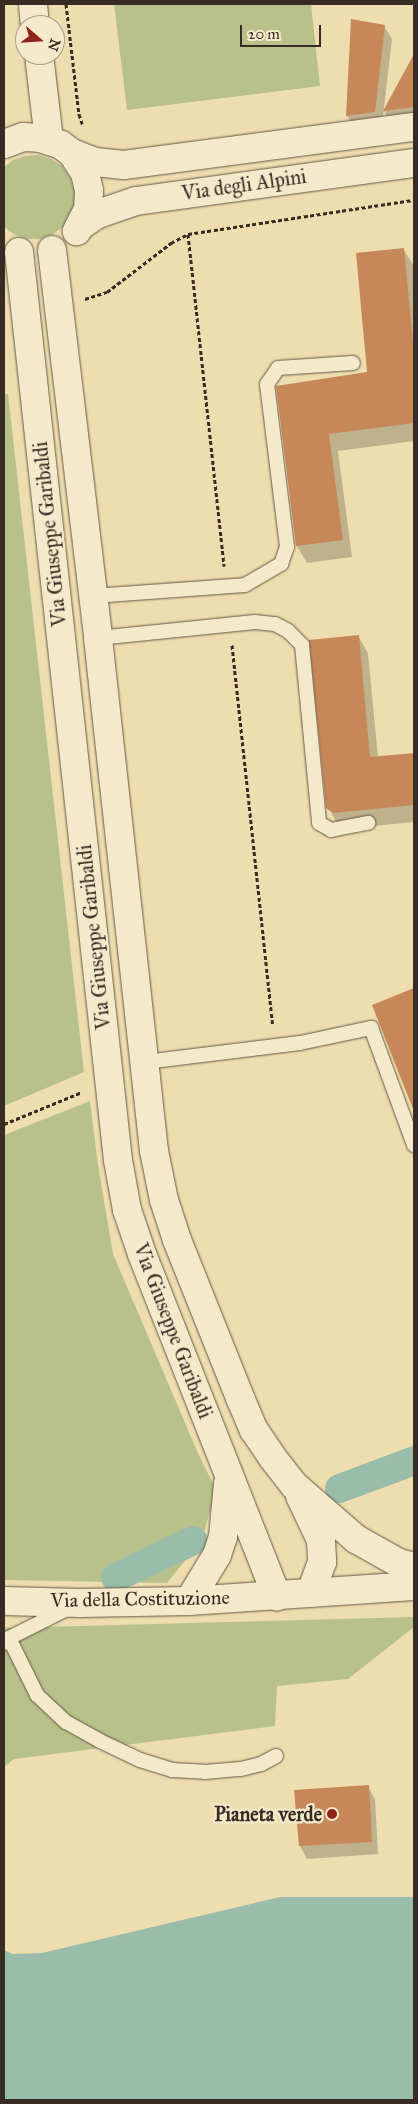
<!DOCTYPE html>
<html>
<head>
<meta charset="utf-8">
<style>
  body { margin:0 }
  #map { position:relative; width:418px; height:2104px; overflow:hidden; background:#eedeaf; font-family:"IM FELL Great Primer",serif }
  div>[style] { position:absolute }
  .green>* { inset:0; background:#b9c18a }
  .water>* { inset:0; background:#99bcab }
  .shadow>* { inset:0; background:#0003 }
  .canal>* { height:29px; margin:-14.5px; padding:0 14.5px; transform-origin:14.5px; border-radius:14.5px; background:#99bcab }
  .building>* { inset:0; background:#c78859 }
  .path>* { height:3px; margin-top:-1.5px; transform-origin:0; background:repeating-linear-gradient(90deg,#372b24 0 4px,transparent 0 6.5px) }
  .roads { filter:drop-shadow(0 0 1px #655847) drop-shadow(0 0 1px #655847) }
  .service>* { height:14px; margin:-7px; padding:0 7px; transform-origin:7px; border-radius:7px; background:#f4eacb }
  .tertiary>* { height:28px; margin:-14px; padding:0 14px; transform-origin:14px; border-radius:14px; background:#f4eacb }
  .secondary>* { height:28px; margin:-14px; padding:0 14px; transform-origin:14px; border-radius:14px; background:#f4eacb }
  .dots>* { width:14px; height:14px; translate:-50% -50%; box-sizing:border-box; border:2px solid #f4eacb; border-radius:50% }
  span { translate:-50% -50%; white-space:nowrap; text-align:center; line-height:1.15; -webkit-text-stroke:4.5px #f4eacb; paint-order:stroke }
  .street-label { font-size:20px; color:#372b24 }
  .poi-label { font-size:20px; color:#372b24; font-weight:700 }
  .right { translate:-100% -50%; text-align:right }
  .frame { position:absolute; inset:0; border:5px solid #372b24; pointer-events:none }
  .north { position:absolute; left:15px; top:15px; width:50px; height:50px; box-sizing:border-box; background:#f4eacb; border:1px solid #a89e88; border-radius:50%; rotate:109deg; font-size:14px; font-weight:700; line-height:20px; text-align:center; color:#372b24 }
  .north::after { content:''; display:block; margin:auto; width:18px; height:22px; background:#8f2418; clip-path:polygon(50% 0,100% 100%,50% 72%,0 100%) }
  .scale { position:absolute; left:240px; top:25px; width:81px; height:22px; box-sizing:border-box; border:2px solid #372b24; border-top:0; padding-left:6px; font-size:15px; line-height:18px; white-space:nowrap; color:#372b24; -webkit-text-stroke:4px #f4eacb; paint-order:stroke }
</style>
</head>
<body>
<div id="map">
  <div class="green">
    <div style="clip-path:polygon(114px 4px,311px 4px,320px 86px,127px 110px)"></div>
    <div style="clip-path:polygon(38px 155px,51px 159px,62px 166px,70px 177px,74px 189px,75px 202px,71px 215px,64px 226px,53px 234px,41px 239px,28px 239px,15px 235px,4px 227px,4px 167px,13px 160px,25px 156px)"></div>
    <div style="clip-path:polygon(4px 394px,8px 394px,84px 1072px,4px 1106px)"></div>
    <div style="clip-path:polygon(90px 1101px,98px 1165px,113px 1254px,197px 1451px,216px 1490px,202px 1540px,167px 1583px,4px 1580px,4px 1135px)"></div>
    <div style="clip-path:polygon(414px 1617px,414px 1627px,348px 1679px,277px 1686px,275px 1726px,14px 1759px,4px 1767px,4px 1628px)"></div>
  </div>
  <div class="water">
    <div style="clip-path:polygon(280px 1897px,414px 1897px,414px 2100px,4px 2100px,4px 1950px,13px 1954px,42px 1953px)"></div>
  </div>
  <div class="shadow">
    <div style="clip-path:polygon(384px 26px,392px 39px,382px 125px,354px 128px,347px 116px)"></div>
    <div style="clip-path:polygon(414px 57px,414px 121px,391px 124px,384px 111px)"></div>
    <div style="clip-path:polygon(404px 250px,414px 266px,414px 441px,338px 451px,352px 557px,307px 563px,297px 546px,279px 386px,369px 373px)"></div>
    <div style="clip-path:polygon(358px 636px,368px 653px,378px 758px,414px 754px,414px 822px,343px 829px,338px 825px,328px 807px)"></div>
    <div style="clip-path:polygon(414px 989px,414px 1108px,373px 1006px)"></div>
    <div style="clip-path:polygon(368px 1787px,375px 1799px,378px 1854px,307px 1859px,300px 1846px)"></div>
  </div>
  <div class="canal">
    <div style="left:339px;top:1488px;width:80px;rotate:-20.5deg"></div>
    <div style="left:115px;top:1577px;width:86px;rotate:-25.4deg"></div>
  </div>
  <div class="building">
    <div style="clip-path:polygon(351px 19px,385px 25px,375px 112px,346px 116px)"></div>
    <div style="clip-path:polygon(414px 54px,414px 107px,383px 111px)"></div>
    <div style="clip-path:polygon(404px 248px,414px 352px,414px 423px,329px 434px,343px 540px,296px 546px,276px 386px,367px 372px,356px 253px)"></div>
    <div style="clip-path:polygon(359px 635px,370px 757px,414px 753px,414px 805px,333px 813px,326px 808px,309px 640px)"></div>
    <div style="clip-path:polygon(414px 988px,414px 1109px,413px 1109px,372px 1005px)"></div>
    <div style="clip-path:polygon(369px 1785px,372px 1842px,299px 1846px,294px 1790px)"></div>
  </div>
  <div class="path">
    <div style="left:66px;top:4px;width:111px;rotate:83.3deg"></div>
    <div style="left:79px;top:114px;width:13px;rotate:72deg"></div>
    <div style="left:188px;top:234px;width:334px;rotate:83.8deg"></div>
    <div style="left:85px;top:299px;width:23px;rotate:-18deg"></div>
    <div style="left:107px;top:292px;width:81px;rotate:-37.4deg"></div>
    <div style="left:171px;top:243px;width:19px;rotate:-28deg"></div>
    <div style="left:188px;top:234px;width:229px;rotate:-8.6deg"></div>
    <div style="left:232px;top:645px;width:383px;rotate:83.9deg"></div>
    <div style="left:4px;top:1124px;width:84px;rotate:-22.3deg"></div>
  </div>
  <div class="roads">
    <div class="service">
      <div style="left:93px;top:596px;width:152px;rotate:-4.1deg"></div>
      <div style="left:245px;top:585px;width:42px;rotate:-30.3deg"></div>
      <div style="left:281px;top:564px;width:18px;rotate:-71deg"></div>
      <div style="left:287px;top:547px;width:164px;rotate:-97deg"></div>
      <div style="left:267px;top:384px;width:19px;rotate:-55deg"></div>
      <div style="left:278px;top:368px;width:75px;rotate:-3.8deg"></div>
      <div style="left:98px;top:638px;width:158px;rotate:-5.8deg"></div>
      <div style="left:255px;top:622px;width:20px;rotate:6deg"></div>
      <div style="left:275px;top:624px;width:15px;rotate:28deg"></div>
      <div style="left:288px;top:631px;width:20px;rotate:45deg"></div>
      <div style="left:302px;top:645px;width:179px;rotate:84.5deg"></div>
      <div style="left:319px;top:823px;width:14px;rotate:30deg"></div>
      <div style="left:331px;top:830px;width:38px;rotate:-11deg"></div>
      <div style="left:145px;top:1062px;width:156px;rotate:-7deg"></div>
      <div style="left:300px;top:1043px;width:73px;rotate:-11.9deg"></div>
      <div style="left:371px;top:1028px;width:125px;rotate:69.8deg"></div>
      <div style="left:9px;top:1638px;width:64px;rotate:63.8deg"></div>
      <div style="left:37px;top:1695px;width:40px;rotate:43deg"></div>
      <div style="left:66px;top:1722px;width:39px;rotate:29deg"></div>
      <div style="left:100px;top:1741px;width:44px;rotate:25.4deg"></div>
      <div style="left:140px;top:1760px;width:34px;rotate:17deg"></div>
      <div style="left:172px;top:1770px;width:33px;rotate:3deg"></div>
      <div style="left:205px;top:1772px;width:36px;rotate:-5deg"></div>
      <div style="left:241px;top:1769px;width:21px;rotate:-14deg"></div>
      <div style="left:261px;top:1764px;width:17px;rotate:-28deg"></div>
      <div style="left:4px;top:1643px;width:7px;rotate:-45deg"></div>
      <div style="left:9px;top:1638px;width:67px;rotate:-26.6deg"></div>
    </div>
    <div class="tertiary">
      <div style="left:33px;top:4px;width:21px;rotate:85deg"></div>
      <div style="left:39px;top:55px;width:86px;rotate:83.3deg"></div>
      <div style="left:4px;top:144px;width:20px;rotate:-20deg"></div>
      <div style="left:23px;top:137px;width:17px;rotate:3deg"></div>
      <div style="left:40px;top:138px;width:22px;rotate:18deg"></div>
      <div style="left:61px;top:145px;width:14px;rotate:36deg"></div>
      <div style="left:72px;top:153px;width:24px;rotate:57deg"></div>
      <div style="left:85px;top:173px;width:18px;rotate:77deg"></div>
      <div style="left:89px;top:191px;width:18px;rotate:93deg"></div>
      <div style="left:88px;top:209px;width:25px;rotate:117deg"></div>
      <div style="left:72px;top:153px;width:25px;rotate:21deg"></div>
      <div style="left:95px;top:162px;width:29px;rotate:6deg"></div>
      <div style="left:124px;top:165px;width:292px;rotate:-7.5deg"></div>
      <div style="left:80px;top:226px;width:22px;rotate:-34deg"></div>
      <div style="left:98px;top:214px;width:40px;rotate:-18.9deg"></div>
      <div style="left:136px;top:201px;width:281px;rotate:-7.8deg"></div>
      <div style="left:52px;top:250px;width:391px;rotate:83.2deg"></div>
      <div style="left:98px;top:638px;width:516px;rotate:83.77deg"></div>
      <div style="left:154px;top:1151px;width:50px;rotate:78.5deg"></div>
      <div style="left:164px;top:1200px;width:42px;rotate:72deg"></div>
      <div style="left:177px;top:1240px;width:172px;rotate:68.2deg"></div>
      <div style="left:241px;top:1400px;width:33px;rotate:67deg"></div>
      <div style="left:254px;top:1430px;width:32px;rotate:56deg"></div>
      <div style="left:272px;top:1457px;width:37px;rotate:52deg"></div>
      <div style="left:295px;top:1486px;width:81px;rotate:41deg"></div>
      <div style="left:356px;top:1539px;width:49px;rotate:29.2deg"></div>
      <div style="left:399px;top:1563px;width:16px;rotate:15deg"></div>
      <div style="left:19px;top:252px;width:913px;rotate:83.78deg"></div>
      <div style="left:118px;top:1160px;width:51px;rotate:79.8deg"></div>
      <div style="left:127px;top:1210px;width:46px;rotate:71.2deg"></div>
      <div style="left:142px;top:1254px;width:368px;rotate:68.5deg"></div>
      <div style="left:300px;top:1496px;width:49px;rotate:64.5deg"></div>
      <div style="left:321px;top:1540px;width:22px;rotate:87deg"></div>
      <div style="left:322px;top:1562px;width:33px;rotate:110deg"></div>
      <div style="left:189px;top:1601px;width:54px;rotate:-58.7deg"></div>
      <div style="left:217px;top:1555px;width:19px;rotate:-72deg"></div>
      <div style="left:223px;top:1537px;width:54px;rotate:-84.7deg"></div>
    </div>
    <div class="secondary">
      <div style="left:4px;top:1601px;width:76px;rotate:1.5deg"></div>
      <div style="left:80px;top:1603px;width:109px;rotate:-1.1deg"></div>
      <div style="left:189px;top:1601px;width:225px;rotate:-3.8deg"></div>
    </div>
  </div>
  <div class="dots">
    <div style="left:332px;top:1814px;background:#8f2418"></div>
  </div>
  <div class="street-label">
    <span style="left:244px;top:185px;rotate:-8deg">Via degli Alpini</span>
    <span style="left:50px;top:534px;rotate:-96deg">Via Giuseppe Garibaldi</span>
    <span style="left:94px;top:937px;rotate:-96deg">Via Giuseppe Garibaldi</span>
    <span style="left:173px;top:1331px;rotate:69deg">Via Giuseppe Garibaldi</span>
    <span style="left:140px;top:1599px;rotate:-1deg">Via della Costituzione</span>
  </div>
  <div class="poi-label">
    <span class="right" style="left:322px;top:1814px">Pianeta verde</span>
  </div>
  <div class="frame"></div>
  <div class="north">N</div>
  <div class="scale">20 m</div>
</div>
</body>
</html>
